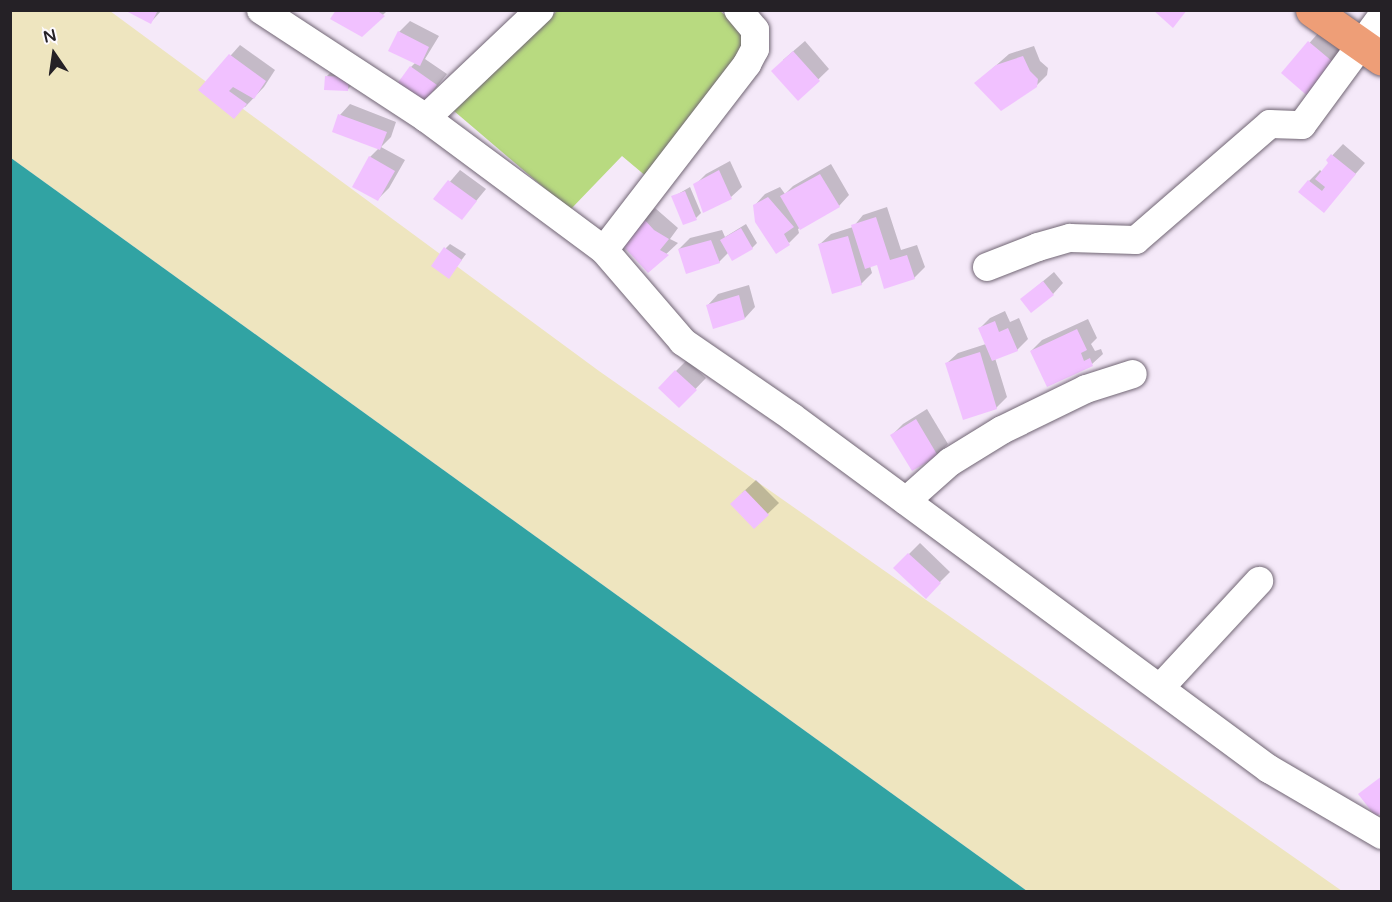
<!DOCTYPE html>
<html>
<head>
<meta charset="utf-8">
<style>
  body { margin:0 }
  #map { position:relative; width:1392px; height:902px; overflow:hidden; background:#f5e9f9; font-family:"Varela Round",sans-serif }
  div>[style] { position:absolute }
  .green>* { inset:0; background:#b8da80 }
  .sand>* { inset:0; background:#eee5bf }
  .water>* { inset:0; background:#31a3a3 }
  .shadow>* { inset:0; background:#0003 }
  .building>* { inset:0; background:#f1c1ff }
  .roads { filter:drop-shadow(0 0 2px #716674) drop-shadow(0 0 2px #716674) }
  .minor>* { height:28px; margin:-14px; padding:0 14px; transform-origin:14px; border-radius:14px; background:#fff }
  .major>* { height:33px; margin:-16.5px; padding:0 16.5px; transform-origin:16.5px; border-radius:16.5px; background:#ee9e77 }
  span { translate:-50% -50%; white-space:nowrap; text-align:center; line-height:1.15; -webkit-text-stroke:4.5px #fdfafe; paint-order:stroke }
  .frame { position:absolute; inset:0; border:12px solid #252126; pointer-events:none }
  .north { position:absolute; left:24px; top:24px; width:60px; height:60px; -webkit-text-stroke:4px #fdfafe; paint-order:stroke; rotate:347deg; font-size:16px; font-weight:700; line-height:24px; text-align:center; color:#252126 }
  .north::after { content:''; display:block; margin:auto; width:21px; height:27px; background:#252126; clip-path:polygon(50% 0,100% 100%,50% 72%,0 100%) }
</style>
</head>
<body>
<div id="map">
  <div class="green">
    <div style="clip-path:polygon(557px 11px,720px 11px,755px 39px,647px 177px,622px 156px,570px 210px,454px 111px)"></div>
  </div>
  <div class="sand">
    <div style="clip-path:polygon(11px 11px,110px 11px,599px 371px,1342px 891px,1027px 891px,11px 158px)"></div>
  </div>
  <div class="water">
    <div style="clip-path:polygon(11px 158px,1027px 891px,11px 891px)"></div>
  </div>
  <div class="shadow">
    <div style="clip-path:polygon(129px 10px,162px 10px,151px 22px)"></div>
    <div style="clip-path:polygon(338px 10px,388px 10px,362px 35px)"></div>
    <div style="clip-path:polygon(410px 21px,439px 36px,425px 59px,447px 74px,422px 105px,411px 67px,415px 63px,399px 32px)"></div>
    <div style="clip-path:polygon(1320px 31px,1349px 55px,1322px 86px,1283px 73px)"></div>
    <div style="clip-path:polygon(805px 41px,829px 69px,798px 99px,783px 60px)"></div>
    <div style="clip-path:polygon(240px 45px,275px 70px,264px 87px,245px 107px,200px 90px)"></div>
    <div style="clip-path:polygon(1034px 46px,1040px 61px,1048px 68px,1047px 75px,1036px 86px,976px 83px,1009px 54px)"></div>
    <div style="clip-path:polygon(332px 71px,352px 85px,347px 90px,327px 76px)"></div>
    <div style="clip-path:polygon(350px 104px,396px 122px,391px 137px,381px 147px,405px 160px,389px 188px,378px 199px,370px 157px,379px 148px,340px 115px)"></div>
    <div style="clip-path:polygon(1343px 144px,1365px 163px,1323px 211px,1309px 181px,1320px 170px,1322px 172px,1331px 163px,1328px 160px)"></div>
    <div style="clip-path:polygon(730px 161px,742px 187px,731px 197px,695px 185px,706px 174px)"></div>
    <div style="clip-path:polygon(831px 164px,849px 195px,839px 206px,798px 229px,799px 233px,789px 243px,755px 205px,765px 194px,780px 187px,785px 194px,793px 186px)"></div>
    <div style="clip-path:polygon(460px 170px,486px 189px,462px 218px,436px 198px)"></div>
    <div style="clip-path:polygon(690px 187px,701px 213px,696px 218px,673px 197px)"></div>
    <div style="clip-path:polygon(887px 207px,901px 250px,917px 245px,925px 267px,914px 278px,878px 263px,870px 266px,872px 273px,861px 284px,820px 244px,831px 234px,853px 227px,863px 215px)"></div>
    <div style="clip-path:polygon(655px 208px,678px 228px,670px 239px,678px 243px,648px 271px,644px 219px)"></div>
    <div style="clip-path:polygon(746px 224px,757px 243px,752px 248px,729px 252px,719px 262px,679px 249px,690px 238px,722px 230px,725px 237px)"></div>
    <div style="clip-path:polygon(450px 244px,466px 254px,449px 277px,446px 248px)"></div>
    <div style="clip-path:polygon(1054px 272px,1063px 283px,1053px 294px,1022px 299px)"></div>
    <div style="clip-path:polygon(749px 285px,755px 307px,745px 318px,708px 305px,718px 294px)"></div>
    <div style="clip-path:polygon(1005px 311px,1010px 322px,1019px 318px,1028px 339px,1017px 350px,995px 358px,1007px 397px,996px 408px,947px 363px,958px 353px,986px 344px,980px 328px,990px 318px)"></div>
    <div style="clip-path:polygon(1088px 319px,1097px 338px,1091px 344px,1095px 351px,1101px 349px,1103px 354px,1092px 364px,1031px 351px,1042px 340px)"></div>
    <div style="clip-path:polygon(687px 360px,706px 378px,679px 406px,660px 387px)"></div>
    <div style="clip-path:polygon(927px 409px,948px 444px,937px 455px,892px 435px,903px 424px)"></div>
    <div style="clip-path:polygon(756px 480px,779px 503px,754px 527px,742px 493px)"></div>
    <div style="clip-path:polygon(920px 543px,950px 572px,926px 596px,895px 568px)"></div>
  </div>
  <div class="building">
    <div style="clip-path:polygon(124px 10px,158px 10px,151px 24px)"></div>
    <div style="clip-path:polygon(336px 10px,376px 10px,385px 16px,362px 37px,330px 19px)"></div>
    <div style="clip-path:polygon(1153px 10px,1187px 10px,1173px 28px)"></div>
    <div style="clip-path:polygon(398px 31px,429px 47px,420px 66px,388px 51px)"></div>
    <div style="clip-path:polygon(1308px 41px,1339px 67px,1311px 99px,1281px 73px)"></div>
    <div style="clip-path:polygon(793px 51px,820px 81px,798px 101px,771px 71px)"></div>
    <div style="clip-path:polygon(229px 54px,266px 81px,254px 99px,233px 87px,229px 91px,247px 104px,234px 119px,198px 90px)"></div>
    <div style="clip-path:polygon(1023px 56px,1030px 71px,1038px 79px,1037px 87px,1001px 111px,974px 83px,996px 65px)"></div>
    <div style="clip-path:polygon(410px 66px,437px 85px,422px 107px,394px 88px)"></div>
    <div style="clip-path:polygon(325px 76px,349px 77px,348px 91px,324px 90px)"></div>
    <div style="clip-path:polygon(338px 114px,387px 132px,380px 150px,332px 132px)"></div>
    <div style="clip-path:polygon(1331px 154px,1356px 174px,1324px 213px,1298px 192px,1308px 180px,1322px 191px,1325px 187px,1315px 179px,1328px 163px,1326px 160px)"></div>
    <div style="clip-path:polygon(369px 156px,395px 171px,378px 201px,352px 187px)"></div>
    <div style="clip-path:polygon(719px 170px,732px 199px,703px 213px,693px 184px)"></div>
    <div style="clip-path:polygon(820px 174px,840px 207px,800px 230px,780px 196px)"></div>
    <div style="clip-path:polygon(448px 180px,477px 201px,462px 220px,433px 199px)"></div>
    <div style="clip-path:polygon(685px 191px,697px 220px,683px 225px,671px 196px)"></div>
    <div style="clip-path:polygon(768px 197px,794px 227px,784px 234px,790px 245px,776px 254px,755px 222px,753px 205px)"></div>
    <div style="clip-path:polygon(876px 217px,890px 260px,907px 255px,915px 279px,884px 289px,877px 265px,865px 269px,851px 225px)"></div>
    <div style="clip-path:polygon(643px 218px,654px 230px,669px 239px,660px 250px,669px 255px,648px 273px,624px 247px)"></div>
    <div style="clip-path:polygon(741px 228px,753px 249px,732px 261px,720px 240px)"></div>
    <div style="clip-path:polygon(848px 236px,862px 285px,832px 294px,818px 244px)"></div>
    <div style="clip-path:polygon(711px 240px,720px 263px,686px 274px,678px 249px)"></div>
    <div style="clip-path:polygon(444px 247px,462px 260px,449px 279px,431px 266px)"></div>
    <div style="clip-path:polygon(1043px 281px,1054px 295px,1031px 313px,1020px 299px)"></div>
    <div style="clip-path:polygon(739px 295px,745px 319px,713px 329px,706px 305px)"></div>
    <div style="clip-path:polygon(995px 321px,999px 332px,1008px 328px,1018px 351px,992px 361px,978px 328px)"></div>
    <div style="clip-path:polygon(1077px 329px,1087px 350px,1081px 353px,1084px 361px,1090px 358px,1093px 366px,1047px 387px,1030px 351px)"></div>
    <div style="clip-path:polygon(980px 352px,997px 409px,963px 420px,945px 363px)"></div>
    <div style="clip-path:polygon(675px 370px,697px 390px,679px 408px,658px 388px)"></div>
    <div style="clip-path:polygon(916px 419px,938px 456px,912px 471px,890px 435px)"></div>
    <div style="clip-path:polygon(745px 490px,769px 515px,754px 529px,730px 504px)"></div>
    <div style="clip-path:polygon(908px 553px,941px 583px,926px 599px,893px 568px)"></div>
    <div style="clip-path:polygon(1382px 776px,1382px 812px,1376px 817px,1358px 794px)"></div>
  </div>
  <div class="roads">
    <div class="minor">
      <div style="left:261px;top:10px;width:197px;rotate:33.2deg"></div>
      <div style="left:426px;top:118px;width:222px;rotate:36.6deg"></div>
      <div style="left:604px;top:250px;width:121px;rotate:49.3deg"></div>
      <div style="left:683px;top:342px;width:132px;rotate:34.5deg"></div>
      <div style="left:792px;top:417px;width:593px;rotate:36.43deg"></div>
      <div style="left:1269px;top:769px;width:131px;rotate:30.3deg"></div>
      <div style="left:426px;top:118px;width:157px;rotate:-43.5deg"></div>
      <div style="left:604px;top:250px;width:235px;rotate:-52.4deg"></div>
      <div style="left:747px;top:64px;width:17px;rotate:-62deg"></div>
      <div style="left:755px;top:49px;width:19px;rotate:-90deg"></div>
      <div style="left:755px;top:30px;width:26px;rotate:-130deg"></div>
      <div style="left:987px;top:267px;width:55px;rotate:-21.4deg"></div>
      <div style="left:1038px;top:247px;width:33px;rotate:-16deg"></div>
      <div style="left:1070px;top:238px;width:66px;rotate:1.7deg"></div>
      <div style="left:1136px;top:240px;width:177px;rotate:-40.9deg"></div>
      <div style="left:1270px;top:124px;width:32px;rotate:2deg"></div>
      <div style="left:1302px;top:125px;width:135px;rotate:-53.7deg"></div>
      <div style="left:906px;top:501px;width:59px;rotate:-41.6deg"></div>
      <div style="left:950px;top:462px;width:61px;rotate:-31.6deg"></div>
      <div style="left:1002px;top:430px;width:93px;rotate:-26deg"></div>
      <div style="left:1086px;top:389px;width:49px;rotate:-17.7deg"></div>
      <div style="left:1160px;top:688px;width:146px;rotate:-47.2deg"></div>
    </div>
    <div class="major">
      <div style="left:1312px;top:10px;width:85px;rotate:35deg"></div>
    </div>
  </div>
  <div class="frame"></div>
  <div class="north">N</div>
</div>
</body>
</html>
